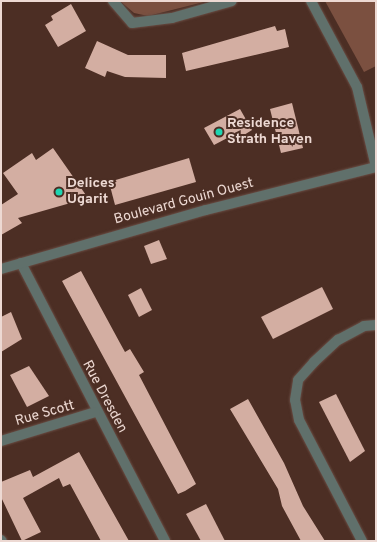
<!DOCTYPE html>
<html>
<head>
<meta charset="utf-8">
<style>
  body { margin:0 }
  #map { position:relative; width:377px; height:542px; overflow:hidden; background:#4c2e24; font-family:Overpass,sans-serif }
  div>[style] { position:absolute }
  .green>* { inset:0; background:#7b5040 }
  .building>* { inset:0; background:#d3aea2 }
  .roads { filter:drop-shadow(0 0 1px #694d44) drop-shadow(0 0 1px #694d44) }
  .minor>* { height:10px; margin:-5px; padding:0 5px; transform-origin:5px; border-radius:5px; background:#60706b }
  .tertiary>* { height:10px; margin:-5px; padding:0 5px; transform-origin:5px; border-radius:5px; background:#60706b }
  .dots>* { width:11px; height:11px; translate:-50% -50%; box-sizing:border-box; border:2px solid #4c2e24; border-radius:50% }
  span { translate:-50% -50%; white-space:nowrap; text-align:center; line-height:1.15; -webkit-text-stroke:4px #4c2e24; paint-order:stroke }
  .poi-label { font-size:14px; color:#edd9d3; font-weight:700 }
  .left { translate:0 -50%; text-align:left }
  .street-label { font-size:14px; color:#edd9d3 }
  .frame { position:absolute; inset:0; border:2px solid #edd9d3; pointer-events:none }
</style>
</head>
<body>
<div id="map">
  <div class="green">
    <div style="clip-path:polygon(120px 1px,208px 1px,148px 16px,134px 13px)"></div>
    <div style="clip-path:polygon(325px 1px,376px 1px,376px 66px,364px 72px)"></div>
  </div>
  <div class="building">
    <div style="clip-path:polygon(71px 4px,86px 31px,58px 47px,45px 25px,53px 20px,51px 16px)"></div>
    <div style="clip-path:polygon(275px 26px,277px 31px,285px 29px,289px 47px,186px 71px,182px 53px)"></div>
    <div style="clip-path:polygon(97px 41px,128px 55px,166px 55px,166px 78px,125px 77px,107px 71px,105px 77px,85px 68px)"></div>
    <div style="clip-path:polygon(292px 103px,303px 148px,281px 153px,270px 109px)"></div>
    <div style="clip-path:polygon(240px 109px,252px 130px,236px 140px,233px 135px,214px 145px,204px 128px)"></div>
    <div style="clip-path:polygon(53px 148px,88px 198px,18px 218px,22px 223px,1px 235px,1px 205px,18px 194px,3px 173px,32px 153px,36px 160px)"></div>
    <div style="clip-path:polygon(189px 158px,196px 182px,115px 205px,109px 182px)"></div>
    <div style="clip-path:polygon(159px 240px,167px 259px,151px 264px,144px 246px)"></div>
    <div style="clip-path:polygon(81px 271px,120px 343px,125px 352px,130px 349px,144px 372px,139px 375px,196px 484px,185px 491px,178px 494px,62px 281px)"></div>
    <div style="clip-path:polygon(322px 287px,333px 309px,273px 339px,261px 317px)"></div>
    <div style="clip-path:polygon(141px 288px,152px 310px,139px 317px,128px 295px)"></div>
    <div style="clip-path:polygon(11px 312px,22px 339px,1px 352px,1px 317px)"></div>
    <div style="clip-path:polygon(29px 366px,49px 396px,27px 407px,10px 375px)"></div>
    <div style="clip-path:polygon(336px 394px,365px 451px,350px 462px,319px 402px)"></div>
    <div style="clip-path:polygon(248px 399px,284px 463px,303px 506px,325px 541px,301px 541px,282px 506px,278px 489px,230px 409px)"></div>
    <div style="clip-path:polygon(79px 452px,129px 541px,101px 541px,70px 484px,63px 487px,59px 478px,23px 498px,41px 532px,22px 541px,1px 497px,1px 482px,30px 470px,33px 477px)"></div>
    <div style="clip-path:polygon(206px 504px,225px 541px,201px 541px,186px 514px)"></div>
  </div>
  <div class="roads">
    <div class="minor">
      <div style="left:113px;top:1px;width:29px;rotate:49deg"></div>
      <div style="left:132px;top:23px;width:40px;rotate:-7.1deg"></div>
      <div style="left:172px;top:18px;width:62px;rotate:-15.8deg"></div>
      <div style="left:311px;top:1px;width:98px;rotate:61.9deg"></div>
      <div style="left:357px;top:87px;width:82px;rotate:76.6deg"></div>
      <div style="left:21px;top:263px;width:313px;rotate:62.6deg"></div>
      <div style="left:1px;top:441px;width:98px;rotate:-17.1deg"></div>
      <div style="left:1px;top:540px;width:1px;rotate:45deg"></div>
      <div style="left:362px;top:541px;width:136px;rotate:-117.5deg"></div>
      <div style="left:299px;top:420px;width:20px;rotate:-101deg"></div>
      <div style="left:295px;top:400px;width:20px;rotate:-81deg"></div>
      <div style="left:298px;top:380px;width:24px;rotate:-48deg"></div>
      <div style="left:314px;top:362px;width:33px;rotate:-43deg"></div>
      <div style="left:338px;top:340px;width:30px;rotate:-28deg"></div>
      <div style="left:364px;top:326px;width:12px;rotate:-5deg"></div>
    </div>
    <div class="tertiary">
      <div style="left:1px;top:269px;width:213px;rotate:-16.1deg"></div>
      <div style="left:206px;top:210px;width:175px;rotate:-14.2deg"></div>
    </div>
  </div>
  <div class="dots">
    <div style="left:219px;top:132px;background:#1dd5b1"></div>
    <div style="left:59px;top:192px;background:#1dd5b1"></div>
  </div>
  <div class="poi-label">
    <span class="left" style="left:227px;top:132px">Residence<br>Strath Haven</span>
    <span class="left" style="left:67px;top:192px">Delices<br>Ugarit</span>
  </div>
  <div class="street-label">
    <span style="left:184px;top:202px;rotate:-15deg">Boulevard Gouin Ouest</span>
    <span style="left:104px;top:397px;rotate:62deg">Rue Dresden</span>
    <span style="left:45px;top:414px;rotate:-16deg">Rue Scott</span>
  </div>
  <div class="frame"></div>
</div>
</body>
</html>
